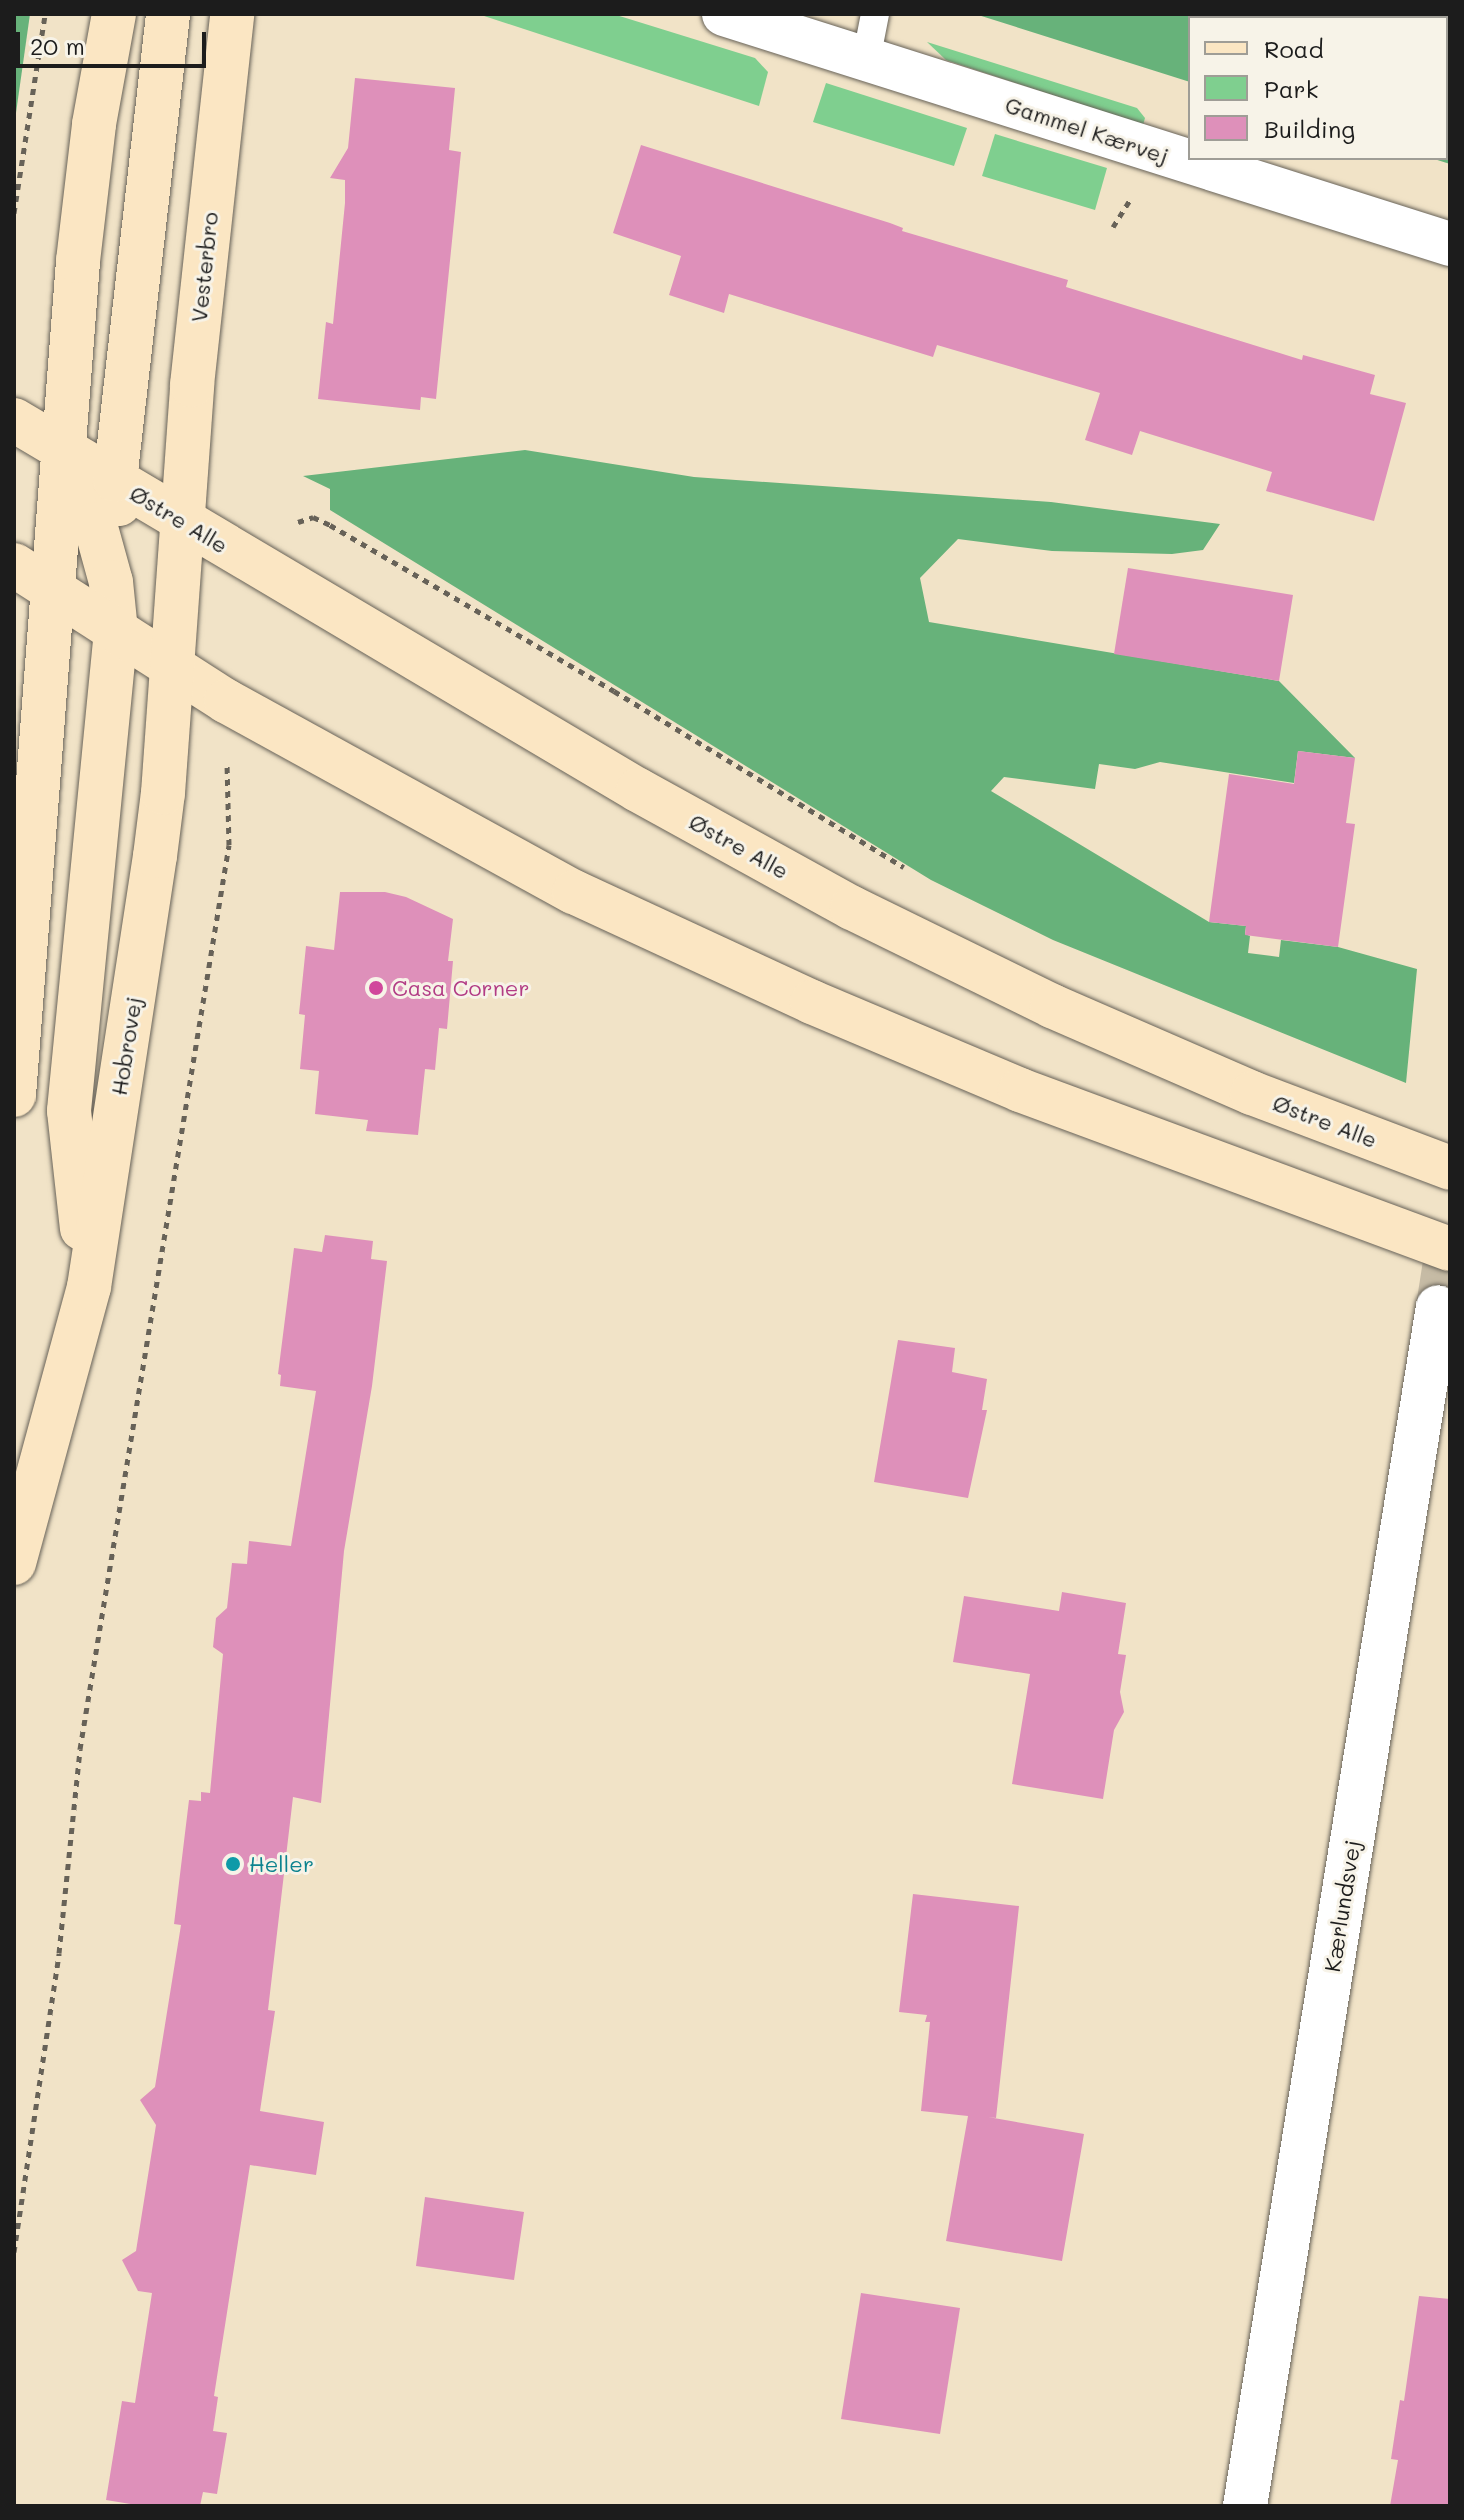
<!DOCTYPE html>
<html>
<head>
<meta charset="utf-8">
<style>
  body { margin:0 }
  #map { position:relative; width:1464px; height:2520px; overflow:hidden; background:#f1e3c7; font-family:Mali,sans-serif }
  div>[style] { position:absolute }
  .green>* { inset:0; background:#7fcf8f }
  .forest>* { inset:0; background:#67b27a }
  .building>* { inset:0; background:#de90ba }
  .street-tunnel>* { height:44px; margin-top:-22px; transform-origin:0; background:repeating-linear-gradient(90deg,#c6bba5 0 44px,transparent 0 66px) }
  .path>* { height:5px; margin-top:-2.5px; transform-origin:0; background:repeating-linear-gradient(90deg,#676258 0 6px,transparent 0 12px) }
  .roads { filter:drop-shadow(0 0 2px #676258) drop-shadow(0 0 2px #676258) }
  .lane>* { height:28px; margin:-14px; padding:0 14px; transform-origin:14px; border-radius:14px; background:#fff }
  .street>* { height:44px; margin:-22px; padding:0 22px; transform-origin:22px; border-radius:22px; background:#fff }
  .secondary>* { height:44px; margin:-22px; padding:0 22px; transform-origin:22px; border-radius:22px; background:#fbe6c3 }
  .dots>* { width:22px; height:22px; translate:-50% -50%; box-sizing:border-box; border:4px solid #f7f3e8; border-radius:50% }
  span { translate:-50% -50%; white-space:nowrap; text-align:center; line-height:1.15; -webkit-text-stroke:6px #f7f3e8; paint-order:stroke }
  .street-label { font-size:22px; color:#1c1c1c }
  .hotel-label { font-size:22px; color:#b23c85 }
  .left { translate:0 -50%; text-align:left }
  .culture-label { font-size:22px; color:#0d838f }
  .frame { position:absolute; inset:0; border:16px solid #1c1c1c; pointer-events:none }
  .legend { position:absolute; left:1188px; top:16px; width:260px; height:144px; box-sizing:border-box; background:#f7f3e8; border:2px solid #9f9d96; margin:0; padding:10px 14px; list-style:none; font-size:24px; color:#1c1c1c }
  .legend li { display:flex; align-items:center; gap:16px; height:40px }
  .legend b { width:40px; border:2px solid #9f9d96 }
  .scale { position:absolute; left:16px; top:32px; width:190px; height:36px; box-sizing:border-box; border:4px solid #1c1c1c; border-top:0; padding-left:10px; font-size:24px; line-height:28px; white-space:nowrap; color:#1c1c1c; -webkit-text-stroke:6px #f7f3e8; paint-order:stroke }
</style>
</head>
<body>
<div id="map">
  <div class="green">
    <div style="clip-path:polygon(478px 14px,613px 14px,755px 58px,768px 72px,759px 106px)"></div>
    <div style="clip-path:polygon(927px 42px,1137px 108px,1145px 118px,1143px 125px,946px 60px)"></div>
    <div style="clip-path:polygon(826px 83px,967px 128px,954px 166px,813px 122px)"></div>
    <div style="clip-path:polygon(995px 134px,1107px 168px,1095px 210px,982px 176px)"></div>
  </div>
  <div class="forest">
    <div style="clip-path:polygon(14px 14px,30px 14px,14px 127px)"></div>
    <div style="clip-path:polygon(975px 14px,1450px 14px,1450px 164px,1431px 158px,1446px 158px,1446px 18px,1190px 18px,1190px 82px)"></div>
    <div style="clip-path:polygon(525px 450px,694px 477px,1051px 502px,1220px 524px,1203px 550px,1172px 554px,1052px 551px,958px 539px,920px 578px,929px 622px,1279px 681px,1355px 758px,1298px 751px,1294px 783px,1160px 762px,1135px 769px,1099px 764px,1095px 789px,1004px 777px,991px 791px,1209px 922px,1246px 926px,1245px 934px,1250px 936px,1248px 953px,1279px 957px,1281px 940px,1338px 947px,1417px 969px,1406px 1083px,1053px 940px,931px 880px,330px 510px,330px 489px,303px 476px)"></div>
  </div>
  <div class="building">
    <div style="clip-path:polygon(355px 78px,455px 88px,449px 150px,461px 152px,436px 399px,421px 397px,420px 410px,318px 399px,326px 322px,333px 324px,345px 203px,345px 180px,330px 178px,348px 148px)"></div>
    <div style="clip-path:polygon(641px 145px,890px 223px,903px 228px,902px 231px,1068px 280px,1066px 287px,1302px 360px,1303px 355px,1375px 375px,1370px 394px,1406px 403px,1374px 521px,1266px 491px,1272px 472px,1140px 431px,1132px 455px,1085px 440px,1100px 393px,937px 345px,933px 357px,729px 294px,724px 313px,669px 295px,681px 256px,613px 233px)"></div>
    <div style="clip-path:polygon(1128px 568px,1293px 595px,1279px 681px,1114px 654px)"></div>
    <div style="clip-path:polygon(1298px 751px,1355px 758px,1346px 823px,1355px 824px,1338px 947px,1245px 935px,1246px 926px,1209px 922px,1229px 774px,1294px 784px)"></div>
    <div style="clip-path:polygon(340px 892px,385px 892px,406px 897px,453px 919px,448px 961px,453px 961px,447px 1029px,439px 1028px,435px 1070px,425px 1069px,418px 1135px,366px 1131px,368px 1120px,315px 1114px,319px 1071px,300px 1069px,305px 1015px,299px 1014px,306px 946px,334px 950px)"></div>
    <div style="clip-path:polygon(325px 1235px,373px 1241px,371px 1259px,387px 1261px,372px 1386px,344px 1551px,321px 1803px,293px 1797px,268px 2010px,275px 2011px,260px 2111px,324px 2122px,316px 2175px,250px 2165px,214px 2396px,218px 2397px,213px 2431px,227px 2433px,217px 2494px,203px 2492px,200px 2506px,143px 2506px,106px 2500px,122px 2401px,135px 2403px,152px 2293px,138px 2291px,122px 2260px,136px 2251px,156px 2125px,140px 2100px,155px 2087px,181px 1925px,174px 1924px,189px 1800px,201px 1801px,201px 1792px,210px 1793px,223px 1654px,213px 1647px,216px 1618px,227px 1608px,232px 1563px,247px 1564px,249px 1541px,291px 1546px,316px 1391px,280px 1386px,281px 1375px,278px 1374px,294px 1248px,322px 1252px)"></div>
    <div style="clip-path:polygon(898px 1340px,955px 1348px,952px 1372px,987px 1379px,982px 1410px,987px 1410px,968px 1498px,874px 1482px)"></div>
    <div style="clip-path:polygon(1062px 1592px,1126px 1603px,1118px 1654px,1126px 1655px,1120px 1692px,1124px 1712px,1114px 1730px,1103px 1799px,1012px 1784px,1030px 1674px,953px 1662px,964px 1596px,1059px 1611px)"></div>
    <div style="clip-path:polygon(913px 1894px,1019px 1906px,996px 2118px,988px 2117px,1084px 2134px,1062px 2261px,946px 2241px,968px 2116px,921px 2111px,930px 2022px,925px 2022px,927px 2015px,899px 2012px)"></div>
    <div style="clip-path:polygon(425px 2197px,524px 2212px,514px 2280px,416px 2266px)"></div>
    <div style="clip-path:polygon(861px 2293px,960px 2308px,940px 2434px,841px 2419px)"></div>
    <div style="clip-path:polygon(1419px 2296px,1450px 2299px,1450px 2506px,1390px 2506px,1398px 2460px,1391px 2459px,1400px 2400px,1404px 2401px)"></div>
  </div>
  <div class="street-tunnel">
    <div style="left:1438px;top:1307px;width:78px;rotate:-81.1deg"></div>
  </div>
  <div class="path">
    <div style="left:1422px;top:14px;width:14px;rotate:17deg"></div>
    <div style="left:1446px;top:21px;width:4px;rotate:27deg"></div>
    <div style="left:14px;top:213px;width:201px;rotate:-81.1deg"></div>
    <div style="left:1113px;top:227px;width:32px;rotate:-58deg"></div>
    <div style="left:298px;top:522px;width:16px;rotate:-18deg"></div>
    <div style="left:313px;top:517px;width:19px;rotate:25deg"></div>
    <div style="left:330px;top:525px;width:329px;rotate:30.3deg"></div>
    <div style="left:614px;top:691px;width:339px;rotate:31.3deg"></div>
    <div style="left:14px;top:2252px;width:302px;rotate:-81.4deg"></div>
    <div style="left:59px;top:1953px;width:205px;rotate:-84.1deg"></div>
    <div style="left:80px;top:1749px;width:916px;rotate:-80.64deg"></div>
    <div style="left:229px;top:845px;width:80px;rotate:-91.4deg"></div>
  </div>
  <div class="roads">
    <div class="lane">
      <div style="left:866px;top:60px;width:47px;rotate:-78.9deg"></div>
    </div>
    <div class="street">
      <div style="left:724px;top:14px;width:762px;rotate:17.58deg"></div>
      <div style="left:1245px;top:2506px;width:1214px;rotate:-80.86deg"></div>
    </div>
    <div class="secondary">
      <div style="left:14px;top:420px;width:725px;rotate:30.67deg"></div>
      <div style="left:638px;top:790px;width:244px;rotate:28.9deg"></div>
      <div style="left:852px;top:908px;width:223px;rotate:26.1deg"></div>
      <div style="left:1052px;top:1006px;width:218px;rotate:23.5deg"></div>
      <div style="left:1252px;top:1093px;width:212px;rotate:20.7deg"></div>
      <div style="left:69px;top:460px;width:69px;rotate:67.9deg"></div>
      <div style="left:95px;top:524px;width:60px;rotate:74.6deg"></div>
      <div style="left:111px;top:582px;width:49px;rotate:84.2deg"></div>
      <div style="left:116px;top:631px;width:482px;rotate:95.6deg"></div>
      <div style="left:69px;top:1111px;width:118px;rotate:83.7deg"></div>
      <div style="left:119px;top:504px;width:24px;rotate:-99deg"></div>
      <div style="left:115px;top:480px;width:469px;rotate:-83.5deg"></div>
      <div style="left:14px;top:565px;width:252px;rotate:32.7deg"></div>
      <div style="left:226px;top:701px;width:397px;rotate:28.8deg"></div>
      <div style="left:574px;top:892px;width:262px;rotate:24.8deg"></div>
      <div style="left:812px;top:1002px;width:226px;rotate:22.9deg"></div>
      <div style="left:1020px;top:1090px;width:458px;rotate:20.3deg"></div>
      <div style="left:14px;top:1095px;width:836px;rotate:-85.61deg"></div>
      <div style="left:78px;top:261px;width:138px;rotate:-83.3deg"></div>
      <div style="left:94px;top:124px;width:112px;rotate:-79.7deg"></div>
      <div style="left:14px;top:1563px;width:286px;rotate:-74.8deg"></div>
      <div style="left:89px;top:1287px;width:436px;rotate:-81.3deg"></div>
      <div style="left:155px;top:856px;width:64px;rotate:-82.8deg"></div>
      <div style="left:163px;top:793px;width:409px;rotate:-85.9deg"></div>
      <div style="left:192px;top:385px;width:373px;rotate:-83.8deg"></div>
    </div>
  </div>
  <div class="dots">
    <div style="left:376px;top:988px;background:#d1479c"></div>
    <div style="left:233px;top:1864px;background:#0f9aa8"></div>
  </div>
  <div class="street-label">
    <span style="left:1087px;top:130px;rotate:18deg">Gammel Kærvej</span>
    <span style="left:204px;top:267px;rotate:-84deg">Vesterbro</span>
    <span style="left:179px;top:519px;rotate:31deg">Østre Alle</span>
    <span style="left:739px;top:846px;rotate:29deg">Østre Alle</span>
    <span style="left:126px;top:1046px;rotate:-81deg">Hobrovej</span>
    <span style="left:1325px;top:1121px;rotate:21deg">Østre Alle</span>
    <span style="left:1342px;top:1906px;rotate:-81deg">Kærlundsvej</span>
  </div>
  <div class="hotel-label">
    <span class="left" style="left:392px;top:988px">Casa Corner</span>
  </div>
  <div class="culture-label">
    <span class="left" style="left:249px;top:1864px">Heller</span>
  </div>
  <div class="frame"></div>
  <ul class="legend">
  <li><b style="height:10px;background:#fbe6c3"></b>Road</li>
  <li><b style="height:22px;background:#7fcf8f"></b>Park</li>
  <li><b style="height:22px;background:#de90ba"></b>Building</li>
  </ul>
  <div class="scale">20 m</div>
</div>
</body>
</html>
